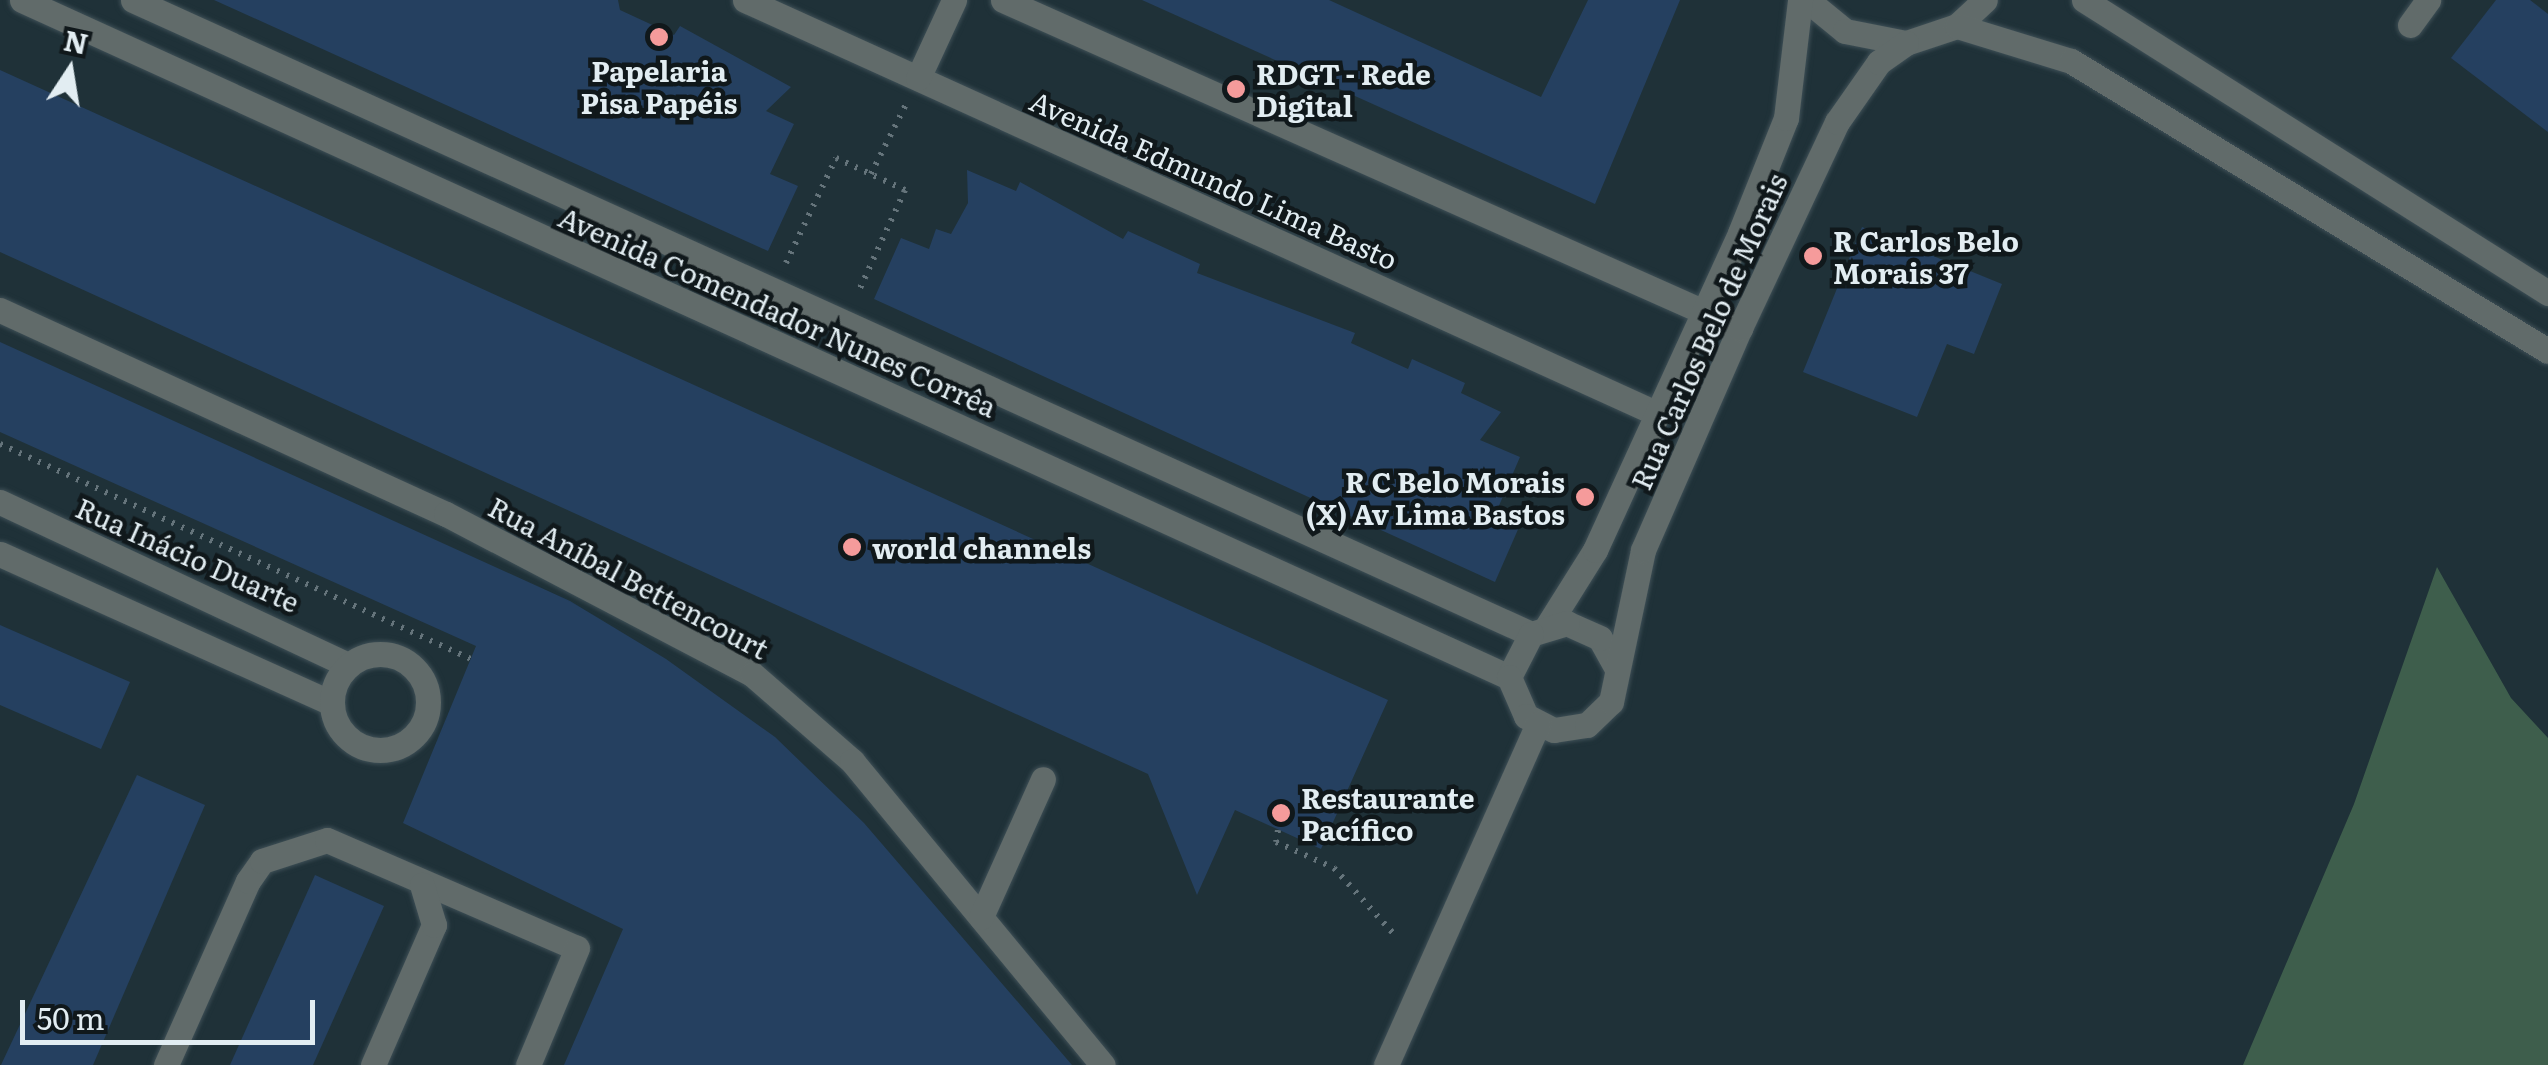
<!DOCTYPE html>
<html>
<head>
<meta charset="utf-8">
<style>
  body { margin:0 }
  #map { position:relative; width:2548px; height:1065px; overflow:hidden; background:#1f3138; font-family:Literata,serif }
  div>[style] { position:absolute }
  .green>* { inset:0; background:#3e5e4c }
  .building>* { inset:0; background:#254060 }
  .path>* { height:6px; margin-top:-3px; transform-origin:0; background:repeating-linear-gradient(90deg,#65747b 0 2.5px,transparent 0 10.5px) }
  .roads { filter:drop-shadow(0 0 2px #3e4f56) drop-shadow(0 0 2px #3e4f56) }
  .minor>* { height:25px; margin:-12.5px; padding:0 12.5px; transform-origin:12.5px; border-radius:12.5px; background:#616b6a }
  .minor>.ring { margin:-12.5px; padding:0; box-sizing:content-box; background:none; border:25px solid #616b6a; border-radius:50% }
  .dots>* { width:28px; height:28px; translate:-50% -50%; box-sizing:border-box; border:5px solid #10181b; border-radius:50% }
  span { translate:-50% -50%; white-space:nowrap; text-align:center; line-height:1.15; -webkit-text-stroke:9px #10181b; paint-order:stroke }
  .poi-label { font-size:28px; color:#e2edf2; font-weight:700 }
  .left { translate:0 -50%; text-align:left }
  .right { translate:-100% -50%; text-align:right }
  .street-label { font-size:28px; color:#e2edf2 }
  .north { position:absolute; left:20px; top:20px; width:100px; height:100px; -webkit-text-stroke:8px #10181b; paint-order:stroke; rotate:12deg; font-size:28px; font-weight:700; line-height:40px; text-align:center; color:#e2edf2 }
  .north::after { content:''; display:block; margin:auto; width:35px; height:45px; background:#e2edf2; clip-path:polygon(50% 0,100% 100%,50% 72%,0 100%) }
  .scale { position:absolute; left:20px; top:1000px; width:295px; height:45px; box-sizing:border-box; border:5px solid #e2edf2; border-top:0; padding-left:12px; font-size:30px; line-height:35px; white-space:nowrap; color:#e2edf2; -webkit-text-stroke:8px #10181b; paint-order:stroke }
</style>
</head>
<body>
<div id="map">
  <div class="green">
    <div style="clip-path:polygon(2437px 567px,2511px 698px,2548px 738px,2548px 1065px,2243px 1065px,2354px 804px)"></div>
  </div>
  <div class="building">
    <div style="clip-path:polygon(214px 0,618px 0,620px 10px,674px 35px,680px 26px,791px 87px,766px 111px,794px 124px,770px 174px,798px 186px,768px 251px)"></div>
    <div style="clip-path:polygon(1142px 0,1329px 0,1541px 97px,1588px 0,1680px 0,1595px 204px)"></div>
    <div style="clip-path:polygon(2496px 0,2530px 0,2548px 14px,2548px 132px,2451px 58px)"></div>
    <div style="clip-path:polygon(0 70px,1388px 700px,1321px 849px,1235px 810px,1197px 895px,1148px 774px,0 252px)"></div>
    <div style="clip-path:polygon(967px 170px,1016px 191px,1020px 182px,1123px 239px,1128px 231px,1200px 264px,1197px 273px,1355px 333px,1351px 343px,1408px 369px,1412px 359px,1465px 383px,1461px 393px,1501px 412px,1480px 440px,1520px 457px,1498px 508px,1523px 518px,1495px 582px,874px 299px,901px 238px,929px 249px,936px 229px,951px 234px,968px 203px)"></div>
    <div style="clip-path:polygon(1862px 227px,2002px 284px,1974px 354px,1947px 344px,1917px 417px,1803px 372px)"></div>
    <div style="clip-path:polygon(0 342px,570px 601px,666px 659px,775px 737px,864px 823px,1072px 1065px,564px 1065px,623px 929px,403px 823px,476px 646px,0 432px)"></div>
    <div style="clip-path:polygon(0 625px,130px 682px,101px 749px,0 705px)"></div>
    <div style="clip-path:polygon(137px 775px,205px 805px,93px 1065px,1px 1065px)"></div>
    <div style="clip-path:polygon(315px 875px,384px 906px,313px 1065px,230px 1065px)"></div>
  </div>
  <div class="path">
    <div style="left:871px;top:174px;width:78px;rotate:-63.4deg"></div>
    <div style="left:786px;top:263px;width:116px;rotate:-64.5deg"></div>
    <div style="left:836px;top:158px;width:76px;rotate:24.9deg"></div>
    <div style="left:905px;top:190px;width:115px;rotate:114.6deg"></div>
    <div style="left:0;top:444px;width:518px;rotate:24.54deg"></div>
    <div style="left:1278px;top:830px;width:12px;rotate:99deg"></div>
    <div style="left:1276px;top:842px;width:64px;rotate:24.1deg"></div>
    <div style="left:1334px;top:868px;width:88px;rotate:47.8deg"></div>
  </div>
  <div class="roads">
    <div class="minor">
      <div style="left:22px;top:0;width:1634px;rotate:24.48deg"></div>
      <div style="left:133px;top:0;width:1535px;rotate:24.39deg"></div>
      <div style="left:745px;top:0;width:1002px;rotate:24.39deg"></div>
      <div style="left:1003px;top:0;width:807px;rotate:23.99deg"></div>
      <div style="left:1807px;top:0;width:49px;rotate:39.2deg"></div>
      <div style="left:1845px;top:31px;width:62px;rotate:11.1deg"></div>
      <div style="left:1906px;top:43px;width:54px;rotate:-18.4deg"></div>
      <div style="left:1957px;top:26px;width:38px;rotate:-43deg"></div>
      <div style="left:2084px;top:0;width:549px;rotate:32.27deg"></div>
      <div style="left:2410px;top:25px;width:31px;rotate:-54deg"></div>
      <div style="left:1957px;top:26px;width:119px;rotate:17.1deg"></div>
      <div style="left:2071px;top:61px;width:558px;rotate:31.3deg"></div>
      <div style="left:918px;top:78px;width:86px;rotate:-65.2deg"></div>
      <div style="left:0;top:310px;width:490px;rotate:24.6deg"></div>
      <div style="left:446px;top:514px;width:345px;rotate:27.6deg"></div>
      <div style="left:752px;top:674px;width:133px;rotate:41deg"></div>
      <div style="left:852px;top:761px;width:394px;rotate:50.5deg"></div>
      <div style="left:0;top:502px;width:384px;rotate:25.1deg"></div>
      <div style="left:0;top:554px;width:363px;rotate:24.2deg"></div>
      <div style="left:1548px;top:625px;width:89px;rotate:-57.9deg"></div>
      <div style="left:1595px;top:550px;width:349px;rotate:-65.4deg"></div>
      <div style="left:1740px;top:233px;width:124px;rotate:-68.2deg"></div>
      <div style="left:1786px;top:118px;width:119px;rotate:-83.2deg"></div>
      <div class="ring" style="left:332px;top:654px;width:71px;height:71px"></div>
      <div style="left:1617px;top:669px;width:35px;rotate:-119deg"></div>
      <div style="left:1600px;top:638px;width:36px;rotate:-156deg"></div>
      <div style="left:1567px;top:623px;width:38px;rotate:163deg"></div>
      <div style="left:1531px;top:634px;width:48px;rotate:117.1deg"></div>
      <div style="left:1509px;top:677px;width:43px;rotate:66.4deg"></div>
      <div style="left:1526px;top:716px;width:31px;rotate:27deg"></div>
      <div style="left:1554px;top:730px;width:33px;rotate:-9deg"></div>
      <div style="left:1587px;top:725px;width:33px;rotate:-44deg"></div>
      <div style="left:1611px;top:702px;width:155px;rotate:-78.1deg"></div>
      <div style="left:1643px;top:550px;width:242px;rotate:-66.4deg"></div>
      <div style="left:1740px;top:328px;width:228px;rotate:-64.8deg"></div>
      <div style="left:1837px;top:122px;width:73px;rotate:-55deg"></div>
      <div style="left:1879px;top:62px;width:33px;rotate:-35deg"></div>
      <div style="left:981px;top:917px;width:151px;rotate:-65.8deg"></div>
      <div style="left:166px;top:1065px;width:201px;rotate:-66deg"></div>
      <div style="left:248px;top:881px;width:24px;rotate:-55deg"></div>
      <div style="left:262px;top:861px;width:68px;rotate:-17.9deg"></div>
      <div style="left:327px;top:840px;width:272px;rotate:23.4deg"></div>
      <div style="left:577px;top:948px;width:127px;rotate:112.7deg"></div>
      <div style="left:373px;top:1065px;width:153px;rotate:-66.5deg"></div>
      <div style="left:434px;top:925px;width:42px;rotate:-106.7deg"></div>
      <div style="left:1386px;top:1065px;width:373px;rotate:-66deg"></div>
    </div>
  </div>
  <div class="dots">
    <div style="left:659px;top:37px;background:#f59b9b"></div>
    <div style="left:1236px;top:89px;background:#f59b9b"></div>
    <div style="left:1813px;top:256px;background:#f59b9b"></div>
    <div style="left:1585px;top:497px;background:#f59b9b"></div>
    <div style="left:852px;top:547px;background:#f59b9b"></div>
    <div style="left:1281px;top:813px;background:#f59b9b"></div>
  </div>
  <div class="poi-label">
    <span style="left:659px;top:86px">Papelaria<br>Pisa Papéis</span>
    <span class="left" style="left:1256px;top:89px">RDGT - Rede<br>Digital</span>
    <span class="left" style="left:1833px;top:256px">R Carlos Belo<br>Morais 37</span>
    <span class="right" style="left:1565px;top:497px">R C Belo Morais<br>(X) Av Lima Bastos</span>
    <span class="left" style="left:872px;top:547px">world channels</span>
    <span class="left" style="left:1301px;top:813px">Restaurante<br>Pacífico</span>
  </div>
  <div class="street-label">
    <span style="left:1214px;top:179px;rotate:24deg">Avenida Edmundo Lima Basto</span>
    <span style="left:778px;top:311px;rotate:24deg">Avenida Comendador Nunes Corrêa</span>
    <span style="left:1708px;top:331px;rotate:-66deg">Rua Carlos Belo de Morais</span>
    <span style="left:188px;top:554px;rotate:24deg">Rua Inácio Duarte</span>
    <span style="left:629px;top:577px;rotate:28deg">Rua Aníbal Bettencourt</span>
  </div>
  <div class="north">N</div>
  <div class="scale">50 m</div>
</div>
</body>
</html>
